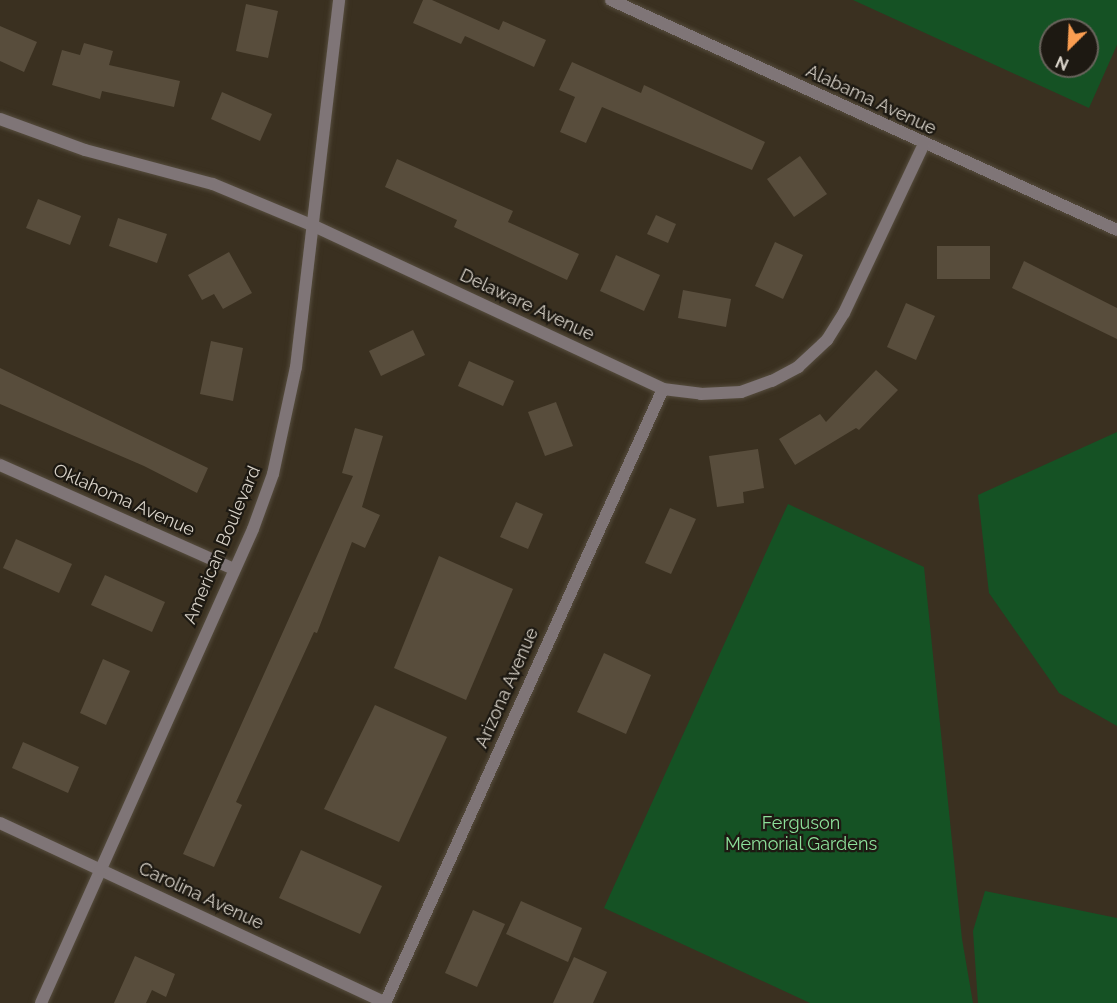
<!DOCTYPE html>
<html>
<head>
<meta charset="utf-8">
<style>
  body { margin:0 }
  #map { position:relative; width:1117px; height:1003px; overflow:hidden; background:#3a3020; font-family:Raleway,sans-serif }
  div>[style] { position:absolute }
  .green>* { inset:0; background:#155224 }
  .building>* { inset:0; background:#584d3c }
  .roads { filter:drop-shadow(0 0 2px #564d3e) drop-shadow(0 0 2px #564d3e) }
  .street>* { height:12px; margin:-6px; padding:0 6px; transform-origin:6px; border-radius:6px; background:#7f7577 }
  span { translate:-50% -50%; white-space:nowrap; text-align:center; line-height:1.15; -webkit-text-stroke:4.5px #1d1912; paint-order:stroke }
  .street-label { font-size:18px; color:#d8d2c8 }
  .park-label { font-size:18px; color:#8de09a }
  .north { position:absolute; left:1039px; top:18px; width:60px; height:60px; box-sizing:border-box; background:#1d1912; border:2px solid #68635b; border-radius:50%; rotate:204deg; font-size:16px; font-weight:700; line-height:24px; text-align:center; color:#d8d2c8 }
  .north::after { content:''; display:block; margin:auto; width:21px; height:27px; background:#fb9e51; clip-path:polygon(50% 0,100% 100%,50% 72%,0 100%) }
</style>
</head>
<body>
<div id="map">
  <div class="green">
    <div style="clip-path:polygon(evenodd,853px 0,1117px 0,1117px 45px,1089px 108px,853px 0,1051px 30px,1087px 30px,1087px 66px,1051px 66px,1051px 30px)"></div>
    <div style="clip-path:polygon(1117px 432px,1117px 726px,1059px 693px,989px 593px,978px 495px)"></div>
    <div style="clip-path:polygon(788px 504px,924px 567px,962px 939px,973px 1003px,810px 1003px,604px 908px)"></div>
    <div style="clip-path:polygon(985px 891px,1117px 918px,1117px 1003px,978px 1003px,973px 931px)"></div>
  </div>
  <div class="building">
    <div style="clip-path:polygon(423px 0,432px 0,499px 30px,503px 21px,546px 40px,534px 67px,465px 36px,461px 44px,413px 23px)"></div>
    <div style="clip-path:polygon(246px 4px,278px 11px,268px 58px,236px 51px)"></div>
    <div style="clip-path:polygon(0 26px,37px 42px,24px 72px,0 61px)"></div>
    <div style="clip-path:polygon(84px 43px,113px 51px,109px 65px,180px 81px,174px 107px,102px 91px,100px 99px,52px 85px,62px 50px,80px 55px)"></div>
    <div style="clip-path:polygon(572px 62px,641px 93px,644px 85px,765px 142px,752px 170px,602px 107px,586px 143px,560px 132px,575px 97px,559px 90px)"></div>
    <div style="clip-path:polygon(222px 92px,272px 114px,260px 141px,211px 119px)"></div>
    <div style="clip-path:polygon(800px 156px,827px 194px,794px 217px,767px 179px)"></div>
    <div style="clip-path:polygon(397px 159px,513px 211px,508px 222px,579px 254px,567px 280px,454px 227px,457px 220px,385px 187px)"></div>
    <div style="clip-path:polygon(38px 199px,81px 216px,70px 245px,26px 228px)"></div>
    <div style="clip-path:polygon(656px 215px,676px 224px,668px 243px,647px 234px)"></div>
    <div style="clip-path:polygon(118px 218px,167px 234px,157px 263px,109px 246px)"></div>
    <div style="clip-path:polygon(775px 242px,803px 255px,783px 299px,755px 286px)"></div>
    <div style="clip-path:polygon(937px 246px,990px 246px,990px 279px,937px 279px)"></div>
    <div style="clip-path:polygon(229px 252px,252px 293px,223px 309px,214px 294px,202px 300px,188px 275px)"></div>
    <div style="clip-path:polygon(616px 255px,660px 275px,644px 311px,600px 291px)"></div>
    <div style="clip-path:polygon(1024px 261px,1117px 308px,1117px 339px,1012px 288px)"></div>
    <div style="clip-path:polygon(683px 290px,731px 299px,726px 327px,678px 318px)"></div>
    <div style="clip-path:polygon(906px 303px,935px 316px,916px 360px,887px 347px)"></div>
    <div style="clip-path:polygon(413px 330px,425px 355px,381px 376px,369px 351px)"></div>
    <div style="clip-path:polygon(211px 341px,243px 348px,233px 401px,200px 394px)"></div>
    <div style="clip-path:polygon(469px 361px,514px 381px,503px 406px,458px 386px)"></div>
    <div style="clip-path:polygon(0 368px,208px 468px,197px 493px,144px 466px,0 404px)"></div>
    <div style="clip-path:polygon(876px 370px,898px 390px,859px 430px,856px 428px,795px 465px,779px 439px,820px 414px,826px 422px)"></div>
    <div style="clip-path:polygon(556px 402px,573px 446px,545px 456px,528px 412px)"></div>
    <div style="clip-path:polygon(355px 428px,383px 436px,362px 507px,380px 515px,365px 548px,352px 542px,317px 633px,314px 632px,236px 802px,242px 805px,214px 867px,183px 854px,353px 476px,342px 473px)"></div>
    <div style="clip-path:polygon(758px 449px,764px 488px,743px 492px,744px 503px,717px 507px,709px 456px)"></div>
    <div style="clip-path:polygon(516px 502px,543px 514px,528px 549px,500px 537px)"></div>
    <div style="clip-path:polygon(670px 508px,696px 519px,671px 574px,645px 563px)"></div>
    <div style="clip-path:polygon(16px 539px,72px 564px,59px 593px,3px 568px)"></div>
    <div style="clip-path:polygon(439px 556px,513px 589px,466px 700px,394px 668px)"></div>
    <div style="clip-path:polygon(105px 575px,165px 602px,152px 632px,91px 605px)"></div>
    <div style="clip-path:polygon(604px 653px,651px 675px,626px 734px,577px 712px)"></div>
    <div style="clip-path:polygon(103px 659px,130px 671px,106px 725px,80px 713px)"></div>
    <div style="clip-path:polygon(375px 705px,447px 737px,399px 842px,324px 809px)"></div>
    <div style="clip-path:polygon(23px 742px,79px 767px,68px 793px,12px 768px)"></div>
    <div style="clip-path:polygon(301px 850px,382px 886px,360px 934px,279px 898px)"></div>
    <div style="clip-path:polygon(521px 901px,582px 928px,568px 962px,506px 934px)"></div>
    <div style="clip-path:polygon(473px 910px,505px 924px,477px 987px,445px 973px)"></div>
    <div style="clip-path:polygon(135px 956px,175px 974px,166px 997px,152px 990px,146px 1003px,114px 1003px)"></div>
    <div style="clip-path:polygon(574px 957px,607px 972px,593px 1003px,553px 1003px)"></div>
  </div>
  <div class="roads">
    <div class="street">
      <div style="left:611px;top:0;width:556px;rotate:24.44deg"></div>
      <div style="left:0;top:119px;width:90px;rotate:20deg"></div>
      <div style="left:85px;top:150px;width:132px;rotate:14.9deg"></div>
      <div style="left:213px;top:184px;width:109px;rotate:22.6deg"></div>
      <div style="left:314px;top:226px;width:385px;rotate:25deg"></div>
      <div style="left:663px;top:389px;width:38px;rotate:7deg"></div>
      <div style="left:701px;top:394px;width:40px;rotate:-2.9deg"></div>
      <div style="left:741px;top:392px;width:33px;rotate:-20deg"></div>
      <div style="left:772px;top:381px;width:30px;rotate:-28deg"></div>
      <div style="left:798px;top:367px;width:40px;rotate:-43deg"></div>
      <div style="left:827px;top:340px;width:32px;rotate:-58deg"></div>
      <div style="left:844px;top:313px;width:187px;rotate:-64.7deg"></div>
      <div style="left:0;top:465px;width:256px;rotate:24deg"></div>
      <div style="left:0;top:823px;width:426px;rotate:25deg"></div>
      <div style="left:41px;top:1003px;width:519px;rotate:-65.9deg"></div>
      <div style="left:253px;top:529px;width:59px;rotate:-70deg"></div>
      <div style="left:273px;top:474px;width:109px;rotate:-77.9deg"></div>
      <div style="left:296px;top:367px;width:370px;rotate:-83.3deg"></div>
      <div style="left:385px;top:1003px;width:674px;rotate:-65.64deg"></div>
    </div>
  </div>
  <div class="street-label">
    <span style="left:871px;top:100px;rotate:25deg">Alabama Avenue</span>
    <span style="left:527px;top:305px;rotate:25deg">Delaware Avenue</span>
    <span style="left:124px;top:500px;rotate:24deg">Oklahoma Avenue</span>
    <span style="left:222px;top:545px;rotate:-67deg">American Boulevard</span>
    <span style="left:507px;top:688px;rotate:-66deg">Arizona Avenue</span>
    <span style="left:201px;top:896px;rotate:25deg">Carolina Avenue</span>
  </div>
  <div class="park-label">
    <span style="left:801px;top:834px">Ferguson<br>Memorial Gardens</span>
  </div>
  <div class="north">N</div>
</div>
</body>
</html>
